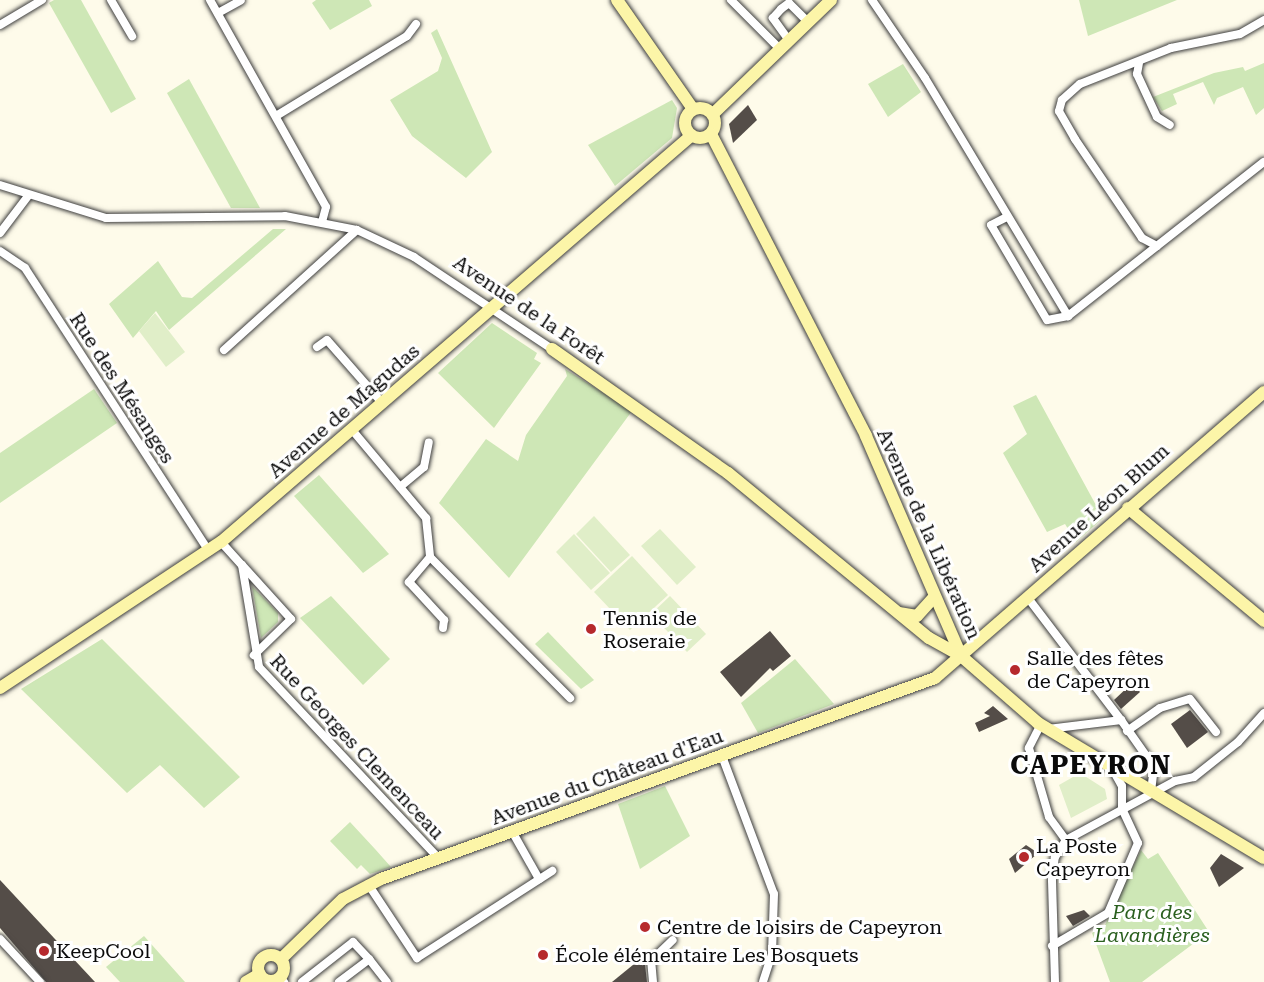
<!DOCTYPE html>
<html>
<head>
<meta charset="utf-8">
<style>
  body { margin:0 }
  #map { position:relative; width:1264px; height:982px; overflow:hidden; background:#fefbea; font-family:"Roboto Serif",serif }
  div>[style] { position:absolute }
  .green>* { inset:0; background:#cee7b6 }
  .pitch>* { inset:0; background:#e0eec8 }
  .building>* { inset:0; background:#544d48 }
  .roads { filter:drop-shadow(0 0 2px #3e3e3e) drop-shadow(0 0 2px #3e3e3e) }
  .street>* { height:8px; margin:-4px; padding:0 4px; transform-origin:4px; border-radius:4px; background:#fff }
  .secondary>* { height:12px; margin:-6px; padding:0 6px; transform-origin:6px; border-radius:6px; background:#fcf5a8 }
  .secondary>.ring { margin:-6px; padding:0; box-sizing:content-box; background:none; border:12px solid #fcf5a8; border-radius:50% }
  .dots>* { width:16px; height:16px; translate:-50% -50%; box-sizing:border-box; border:3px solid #fff; border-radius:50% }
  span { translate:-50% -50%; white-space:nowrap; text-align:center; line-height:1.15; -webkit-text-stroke:6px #fff; paint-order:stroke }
  .street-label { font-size:20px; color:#0b0b0b }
  .poi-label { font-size:20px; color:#0b0b0b }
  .left { translate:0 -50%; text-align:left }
  .park-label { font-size:20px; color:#2b601f; font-style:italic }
  .district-label { font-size:26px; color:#0b0b0b; font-weight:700; letter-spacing:1.5px }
</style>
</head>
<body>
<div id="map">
  <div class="green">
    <div style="clip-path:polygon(54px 0,81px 0,136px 99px,111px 113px,49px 3px)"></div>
    <div style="clip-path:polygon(316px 0,369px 0,372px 6px,330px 30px,312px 3px)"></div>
    <div style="clip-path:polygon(1079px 0,1177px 0,1088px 36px)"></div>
    <div style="clip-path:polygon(437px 29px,492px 152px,466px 178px,412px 136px,390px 100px,438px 71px,442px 58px,431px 33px)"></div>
    <div style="clip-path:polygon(1264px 63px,1264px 108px,1256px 115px,1243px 87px,1217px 98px,1214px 105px,1203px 82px,1173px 94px,1177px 104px,1162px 111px,1153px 97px,1214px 73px,1243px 67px,1245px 71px)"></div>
    <div style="clip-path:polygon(903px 64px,921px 92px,888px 117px,868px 84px)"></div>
    <div style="clip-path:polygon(189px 79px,260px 208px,231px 208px,167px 93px)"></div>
    <div style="clip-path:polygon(672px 100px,677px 108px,672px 138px,615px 186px,588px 145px)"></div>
    <div style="clip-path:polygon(273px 229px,286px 229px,169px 330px,156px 311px,133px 338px,109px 304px,158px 261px,182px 297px,192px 298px)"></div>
    <div style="clip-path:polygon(492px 323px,537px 353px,534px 359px,541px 363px,494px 428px,438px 373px)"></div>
    <div style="clip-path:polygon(565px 369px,632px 411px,509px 578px,439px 503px,486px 439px,518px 461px,526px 435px,567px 376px)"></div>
    <div style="clip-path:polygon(94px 389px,117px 423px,0 503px,0 453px)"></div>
    <div style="clip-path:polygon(1036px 395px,1103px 518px,1076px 542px,1065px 524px,1047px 532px,1003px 453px,1027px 434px,1013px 406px)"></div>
    <div style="clip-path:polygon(319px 475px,389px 554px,363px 573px,294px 496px)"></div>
    <div style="clip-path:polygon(252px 586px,278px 613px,278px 622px,261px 638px)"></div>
    <div style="clip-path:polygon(331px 596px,390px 659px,363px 685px,300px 618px)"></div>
    <div style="clip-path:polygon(548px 632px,594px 680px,581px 689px,535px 644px)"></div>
    <div style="clip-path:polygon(102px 639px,240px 777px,204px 808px,160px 765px,127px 793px,21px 689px)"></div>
    <div style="clip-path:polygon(795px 659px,834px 704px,758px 733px,741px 703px)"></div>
    <div style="clip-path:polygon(665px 786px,690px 836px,640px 869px,618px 804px)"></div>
    <div style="clip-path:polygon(350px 822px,375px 849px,391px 867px,370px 874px,361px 865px,357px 869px,330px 841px)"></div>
    <div style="clip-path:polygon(1141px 850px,1148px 859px,1158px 853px,1209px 932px,1142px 982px,1110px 982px,1092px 933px,1105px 925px)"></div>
    <div style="clip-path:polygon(144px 936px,185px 982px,120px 982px,106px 967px)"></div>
  </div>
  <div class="pitch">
    <div style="clip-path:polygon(155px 313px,185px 352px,166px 367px,139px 331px)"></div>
    <div style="clip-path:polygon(594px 516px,630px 555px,611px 572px,576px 534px)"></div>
    <div style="clip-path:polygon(660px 529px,696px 567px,677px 585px,641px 546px)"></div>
    <div style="clip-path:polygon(574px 534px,610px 573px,591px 590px,556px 552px)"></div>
    <div style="clip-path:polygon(632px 556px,668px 595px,630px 630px,594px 592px)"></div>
    <div style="clip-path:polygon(670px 596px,706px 634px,687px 652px,651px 614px)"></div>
    <div style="clip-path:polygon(1080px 773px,1105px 789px,1107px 799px,1071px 818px,1059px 785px)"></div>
  </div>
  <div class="building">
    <div style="clip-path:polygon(748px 105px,757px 120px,733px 143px,729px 124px)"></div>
    <div style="clip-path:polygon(770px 631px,791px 656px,773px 671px,770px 668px,741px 697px,720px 672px)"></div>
    <div style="clip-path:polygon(1132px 683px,1140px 692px,1121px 709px,1114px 700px)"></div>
    <div style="clip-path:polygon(993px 706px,1008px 719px,979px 732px,975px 723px,990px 716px,984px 713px)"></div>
    <div style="clip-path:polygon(1190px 710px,1208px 732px,1187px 748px,1171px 724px)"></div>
    <div style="clip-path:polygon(1026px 845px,1038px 853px,1015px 873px,1009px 859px)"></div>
    <div style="clip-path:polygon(1221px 854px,1244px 868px,1219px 887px,1210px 868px)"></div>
    <div style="clip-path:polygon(0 880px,95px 982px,46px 982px,0 928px)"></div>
    <div style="clip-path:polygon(1084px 910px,1090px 916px,1073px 926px,1066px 916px)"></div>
    <div style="clip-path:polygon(639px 960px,645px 964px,647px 982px,612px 982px)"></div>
  </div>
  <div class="roads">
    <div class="street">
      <div style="left:111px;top:0;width:42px;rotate:59.7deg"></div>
      <div style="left:210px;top:0;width:237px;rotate:60.7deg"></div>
      <div style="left:326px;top:207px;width:16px;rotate:105deg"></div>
      <div style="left:731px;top:0;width:68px;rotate:45deg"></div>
      <div style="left:872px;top:0;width:94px;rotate:55.8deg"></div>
      <div style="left:925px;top:78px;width:278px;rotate:59deg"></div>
      <div style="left:1068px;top:316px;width:21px;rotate:169deg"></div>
      <div style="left:1047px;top:320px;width:110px;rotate:-120.5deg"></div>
      <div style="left:991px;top:225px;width:18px;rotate:-27deg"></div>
      <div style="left:218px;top:13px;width:26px;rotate:-29deg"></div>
      <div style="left:0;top:25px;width:49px;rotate:-30.8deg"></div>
      <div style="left:788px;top:39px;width:26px;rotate:-126deg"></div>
      <div style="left:773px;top:18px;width:12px;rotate:-48deg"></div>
      <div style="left:781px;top:9px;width:10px;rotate:-37deg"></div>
      <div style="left:789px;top:3px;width:25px;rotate:45deg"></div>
      <div style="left:1139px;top:63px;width:11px;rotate:100deg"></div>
      <div style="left:1137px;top:74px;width:47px;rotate:65.1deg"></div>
      <div style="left:1157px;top:117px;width:15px;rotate:32deg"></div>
      <div style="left:276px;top:116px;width:153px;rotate:-31.4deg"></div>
      <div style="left:407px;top:36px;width:15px;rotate:-53deg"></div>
      <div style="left:0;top:185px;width:111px;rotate:17.3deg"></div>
      <div style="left:106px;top:218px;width:179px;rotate:-0.6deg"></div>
      <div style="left:285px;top:216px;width:73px;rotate:11deg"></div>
      <div style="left:357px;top:230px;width:63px;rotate:25.3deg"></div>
      <div style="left:414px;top:257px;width:166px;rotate:33.7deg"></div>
      <div style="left:0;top:233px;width:46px;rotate:-52.9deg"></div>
      <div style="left:1157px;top:246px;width:17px;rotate:-152deg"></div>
      <div style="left:1142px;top:238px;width:120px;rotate:-124.1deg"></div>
      <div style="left:1075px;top:139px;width:32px;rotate:-120deg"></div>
      <div style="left:1059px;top:111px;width:11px;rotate:-75deg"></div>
      <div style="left:1062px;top:100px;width:24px;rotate:-42deg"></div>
      <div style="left:1080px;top:84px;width:98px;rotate:-21.6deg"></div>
      <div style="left:1171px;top:48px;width:70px;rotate:-11.5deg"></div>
      <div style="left:1240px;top:34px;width:28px;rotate:-30deg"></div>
      <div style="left:0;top:251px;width:30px;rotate:34deg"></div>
      <div style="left:25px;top:268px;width:338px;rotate:57deg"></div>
      <div style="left:1068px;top:316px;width:249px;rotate:-38.2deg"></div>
      <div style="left:317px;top:347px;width:12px;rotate:-35deg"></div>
      <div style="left:327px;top:340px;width:85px;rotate:48.8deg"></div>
      <div style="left:224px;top:350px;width:179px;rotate:-42.1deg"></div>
      <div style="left:353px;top:431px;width:114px;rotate:50deg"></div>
      <div style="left:426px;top:518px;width:39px;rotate:84deg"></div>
      <div style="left:430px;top:557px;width:199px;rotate:45.2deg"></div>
      <div style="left:400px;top:487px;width:31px;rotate:-40deg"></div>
      <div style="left:424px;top:467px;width:25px;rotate:-79deg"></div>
      <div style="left:221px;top:542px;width:31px;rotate:48deg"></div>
      <div style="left:242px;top:565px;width:103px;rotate:80.5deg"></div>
      <div style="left:259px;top:667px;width:263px;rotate:46.8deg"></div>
      <div style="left:430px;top:557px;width:33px;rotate:130deg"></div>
      <div style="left:409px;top:582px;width:52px;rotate:47.4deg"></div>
      <div style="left:444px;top:620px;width:8px;rotate:97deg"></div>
      <div style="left:242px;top:565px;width:73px;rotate:47.8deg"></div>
      <div style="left:291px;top:619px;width:52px;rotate:135.8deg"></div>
      <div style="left:1028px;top:598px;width:153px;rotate:52.7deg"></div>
      <div style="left:1041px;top:724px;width:27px;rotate:117deg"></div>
      <div style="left:1029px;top:748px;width:72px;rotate:73.8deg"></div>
      <div style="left:1049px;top:817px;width:29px;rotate:54deg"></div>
      <div style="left:1048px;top:729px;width:74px;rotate:-7deg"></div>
      <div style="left:1121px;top:720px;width:57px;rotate:54.9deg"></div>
      <div style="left:1154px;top:767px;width:26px;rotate:97deg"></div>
      <div style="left:1127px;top:731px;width:40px;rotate:-34.9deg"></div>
      <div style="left:1160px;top:708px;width:31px;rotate:-17deg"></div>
      <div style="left:1190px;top:699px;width:42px;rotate:51.8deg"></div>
      <div style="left:722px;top:756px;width:147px;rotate:69.4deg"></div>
      <div style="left:774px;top:894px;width:60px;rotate:91.9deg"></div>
      <div style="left:772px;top:954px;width:29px;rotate:108deg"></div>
      <div style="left:1113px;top:770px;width:18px;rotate:61deg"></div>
      <div style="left:1122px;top:786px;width:22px;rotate:90deg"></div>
      <div style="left:513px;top:833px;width:53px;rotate:60.5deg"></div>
      <div style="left:368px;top:884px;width:89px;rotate:56.5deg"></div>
      <div style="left:417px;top:958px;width:161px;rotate:-32.8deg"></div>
      <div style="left:0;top:939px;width:59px;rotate:47.1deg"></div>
      <div style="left:1052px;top:946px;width:65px;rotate:-30.5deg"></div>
      <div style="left:1108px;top:913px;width:76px;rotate:-66.8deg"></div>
      <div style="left:1138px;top:843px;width:38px;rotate:-115deg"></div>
      <div style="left:280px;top:978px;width:6px;rotate:45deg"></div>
      <div style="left:302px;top:982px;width:65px;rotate:-38.1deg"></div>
      <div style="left:353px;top:942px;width:23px;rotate:47deg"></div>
      <div style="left:339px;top:982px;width:38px;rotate:-37deg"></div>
      <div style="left:369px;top:959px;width:29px;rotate:52deg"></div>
      <div style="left:653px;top:982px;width:21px;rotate:-95deg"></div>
      <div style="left:651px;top:961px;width:30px;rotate:-44deg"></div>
      <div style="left:1055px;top:982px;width:102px;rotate:-91.7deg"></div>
      <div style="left:1052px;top:880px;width:23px;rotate:-83deg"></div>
      <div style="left:1055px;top:857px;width:20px;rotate:-57deg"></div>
      <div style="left:1066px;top:840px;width:124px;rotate:-28.4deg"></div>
      <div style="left:1175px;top:781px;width:19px;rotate:-12deg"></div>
      <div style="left:1194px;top:777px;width:56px;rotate:-38.5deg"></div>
      <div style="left:1238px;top:742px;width:39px;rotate:-48deg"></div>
    </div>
    <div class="secondary">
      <div style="left:617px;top:0;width:133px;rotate:55.1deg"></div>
      <div class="ring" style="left:685px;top:108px;width:18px;height:18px"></div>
      <div style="left:713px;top:114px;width:164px;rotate:-44deg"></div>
      <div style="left:711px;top:134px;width:339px;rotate:62.8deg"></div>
      <div style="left:866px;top:436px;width:240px;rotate:66.6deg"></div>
      <div style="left:961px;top:656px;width:102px;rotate:41deg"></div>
      <div style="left:1038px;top:723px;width:263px;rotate:30.9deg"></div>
      <div style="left:552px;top:349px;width:215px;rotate:35.2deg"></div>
      <div style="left:728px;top:473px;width:260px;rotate:39.4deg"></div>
      <div style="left:929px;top:638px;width:37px;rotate:29deg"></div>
      <div style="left:1128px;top:508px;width:177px;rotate:39.7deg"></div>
      <div style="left:899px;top:613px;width:18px;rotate:9deg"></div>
      <div style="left:917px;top:616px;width:25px;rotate:-48deg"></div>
      <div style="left:0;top:688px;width:265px;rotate:-33.5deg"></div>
      <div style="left:221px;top:542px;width:622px;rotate:-40.83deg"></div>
      <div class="ring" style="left:258px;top:955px;width:14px;height:14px"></div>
      <div style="left:281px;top:959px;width:86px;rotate:-44.1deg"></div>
      <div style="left:343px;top:899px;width:43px;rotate:-27.8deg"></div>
      <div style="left:381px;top:879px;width:589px;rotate:-19.94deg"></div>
      <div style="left:935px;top:678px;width:436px;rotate:-41deg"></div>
      <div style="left:246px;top:982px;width:16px;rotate:-30deg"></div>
    </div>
  </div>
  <div class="dots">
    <div style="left:591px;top:629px;background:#b6292d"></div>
    <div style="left:1015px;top:670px;background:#b6292d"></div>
    <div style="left:1024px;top:857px;background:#b6292d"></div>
    <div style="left:645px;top:927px;background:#b6292d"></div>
    <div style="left:44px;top:951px;background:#b6292d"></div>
    <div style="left:543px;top:955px;background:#b6292d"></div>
  </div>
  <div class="street-label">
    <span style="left:529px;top:310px;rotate:34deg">Avenue de la Forêt</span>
    <span style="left:122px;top:388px;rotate:57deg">Rue des Mésanges</span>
    <span style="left:344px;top:411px;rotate:-41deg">Avenue de Magudas</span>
    <span style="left:1099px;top:508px;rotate:-42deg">Avenue Léon Blum</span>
    <span style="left:929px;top:534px;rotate:66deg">Avenue de la Libération</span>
    <span style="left:357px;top:747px;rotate:47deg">Rue Georges Clemenceau</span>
    <span style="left:607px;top:777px;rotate:-20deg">Avenue du Château d'Eau</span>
  </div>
  <div class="poi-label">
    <span class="left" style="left:603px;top:630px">Tennis de<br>Roseraie</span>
    <span class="left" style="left:1027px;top:670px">Salle des fêtes<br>de Capeyron</span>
    <span class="left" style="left:1036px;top:858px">La Poste<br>Capeyron</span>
    <span class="left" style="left:657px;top:927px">Centre de loisirs de Capeyron</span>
    <span class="left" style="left:56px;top:951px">KeepCool</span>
    <span class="left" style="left:555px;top:955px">École élémentaire Les Bosquets</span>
  </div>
  <div class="park-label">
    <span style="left:1152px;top:924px">Parc des<br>Lavandières</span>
  </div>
  <div class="district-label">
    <span style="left:1091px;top:766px">CAPEYRON</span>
  </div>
</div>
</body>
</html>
